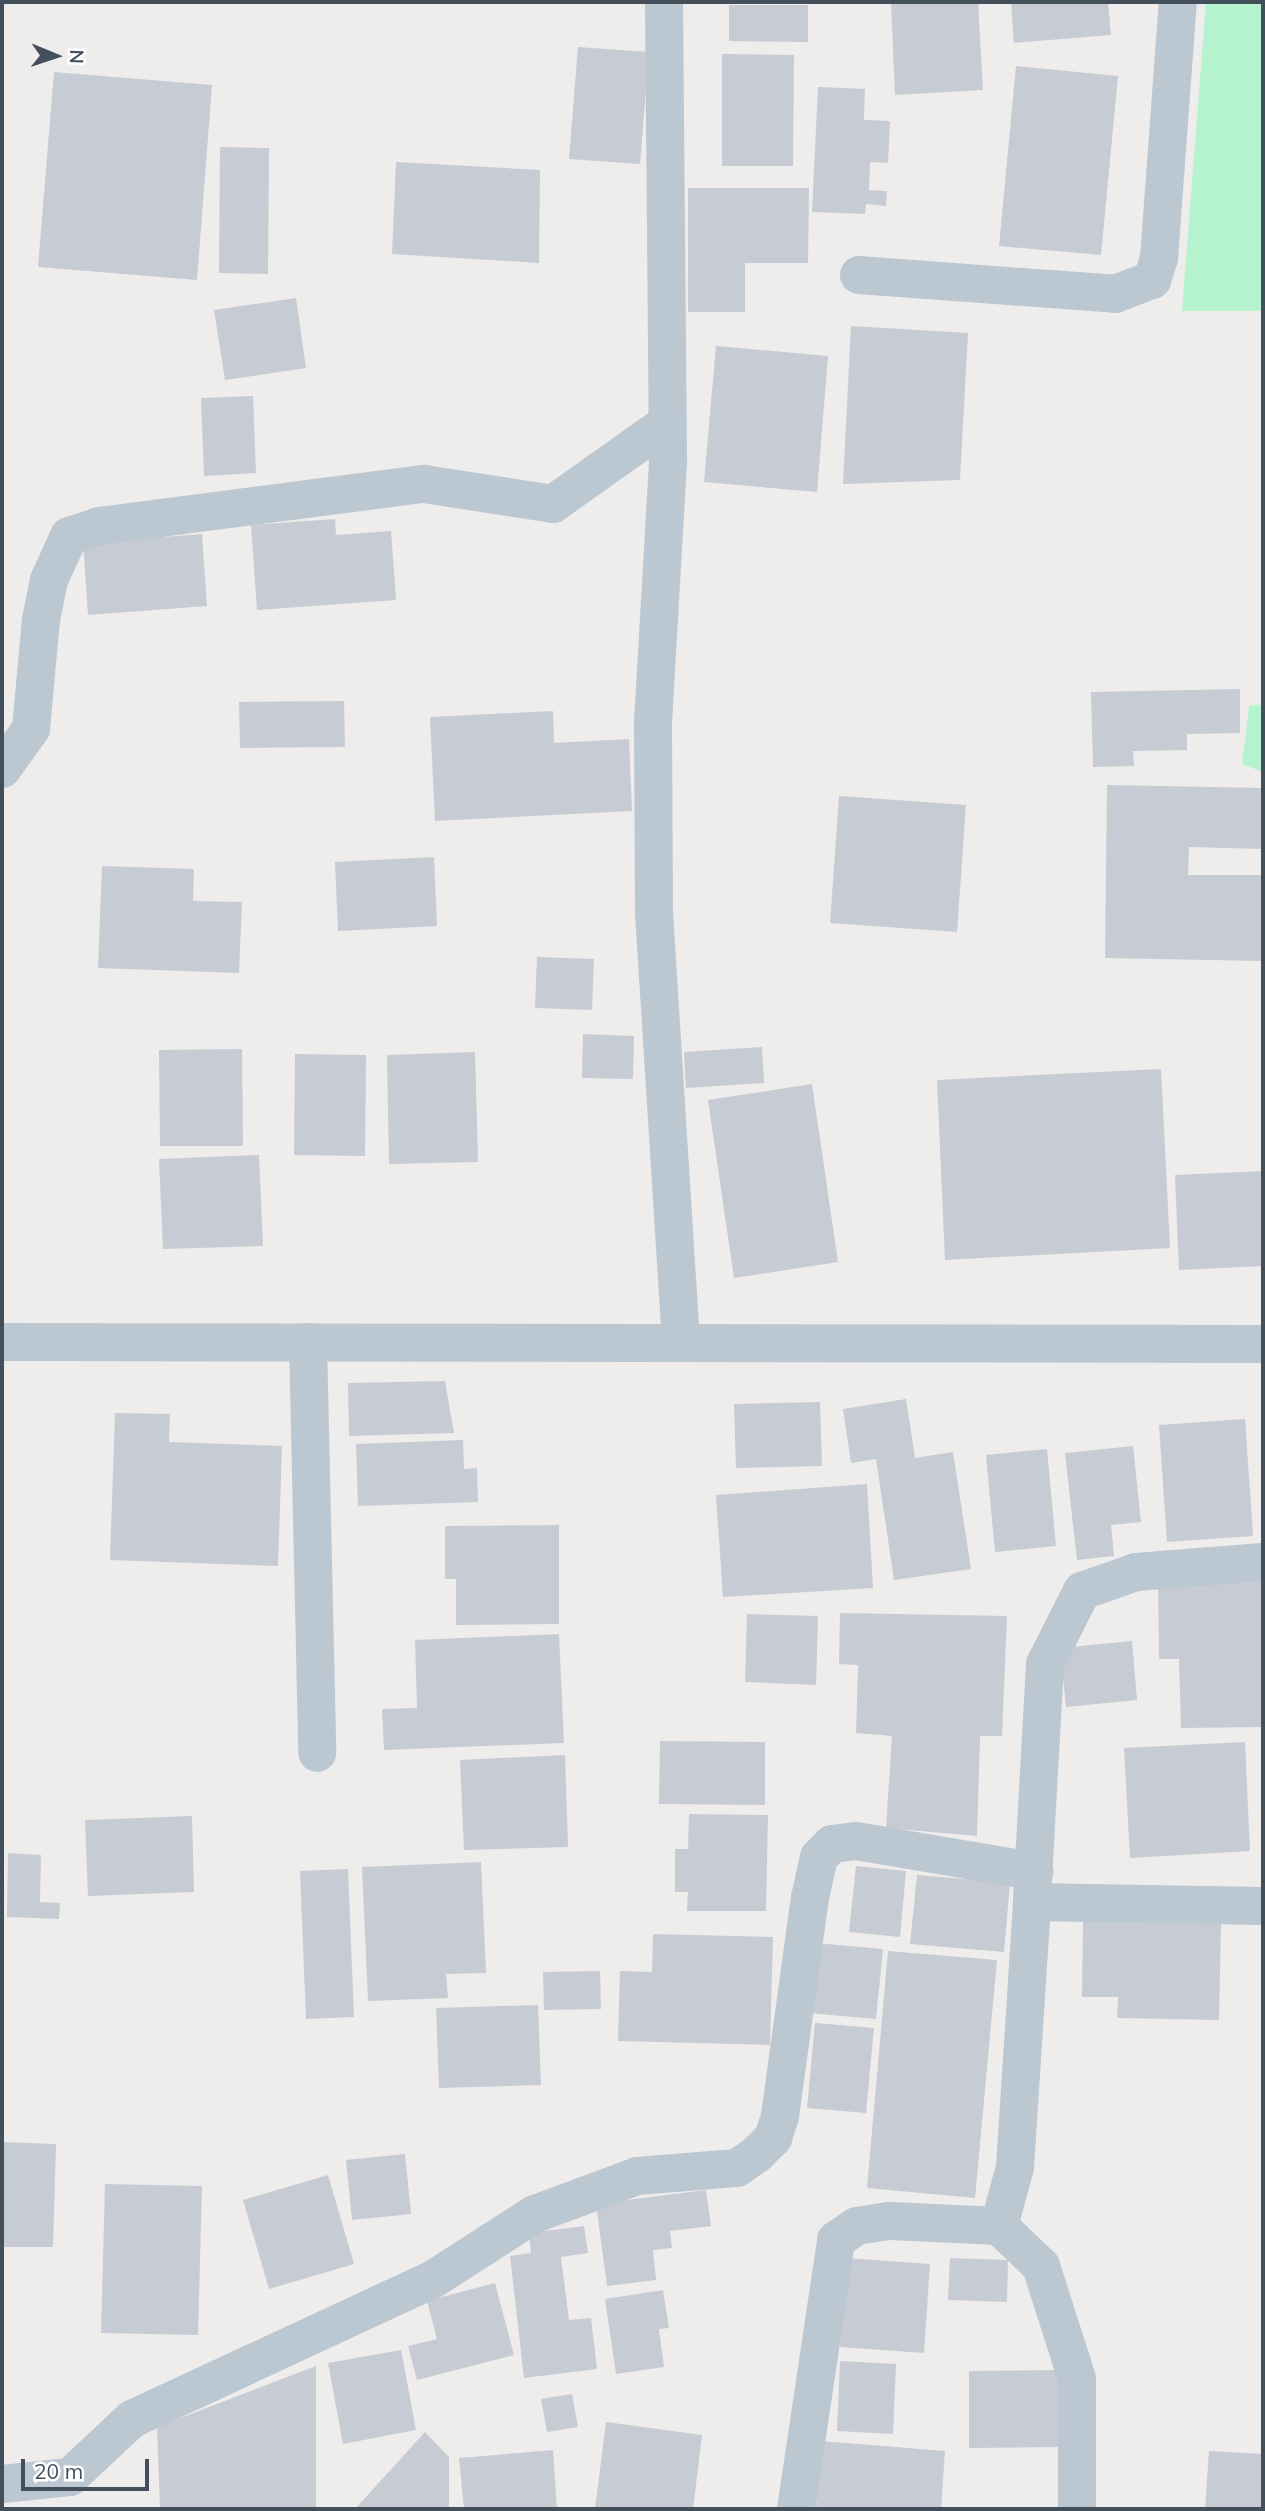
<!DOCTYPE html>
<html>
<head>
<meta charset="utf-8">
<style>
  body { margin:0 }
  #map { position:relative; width:1265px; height:2511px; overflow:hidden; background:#efecec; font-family:Mulish,sans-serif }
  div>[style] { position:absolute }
  .green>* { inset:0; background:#b4f3ce }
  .building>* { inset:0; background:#c7cbd3 }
  .minor>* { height:38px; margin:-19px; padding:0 19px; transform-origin:19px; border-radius:19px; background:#bbc7d1 }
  span { translate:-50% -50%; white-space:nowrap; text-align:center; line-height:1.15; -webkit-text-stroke:5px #fff; paint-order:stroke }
  .frame { position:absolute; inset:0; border:4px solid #434f5b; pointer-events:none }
  .north { position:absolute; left:21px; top:21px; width:70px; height:70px; -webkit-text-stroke:5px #fff; paint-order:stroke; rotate:92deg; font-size:19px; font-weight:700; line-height:28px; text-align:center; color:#434f5b }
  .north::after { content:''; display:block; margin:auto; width:24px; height:32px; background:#434f5b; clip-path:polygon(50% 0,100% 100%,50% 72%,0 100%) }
  .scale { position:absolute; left:21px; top:2459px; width:128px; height:32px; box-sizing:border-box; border:4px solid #434f5b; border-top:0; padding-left:9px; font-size:21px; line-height:24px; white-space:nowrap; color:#434f5b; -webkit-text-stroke:5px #fff; paint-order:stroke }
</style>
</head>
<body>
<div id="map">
  <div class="green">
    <div style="clip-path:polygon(1206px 2px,1263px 2px,1263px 311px,1182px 311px)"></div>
    <div style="clip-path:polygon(1263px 704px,1263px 772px,1242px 764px,1249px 706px)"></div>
  </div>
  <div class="building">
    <div style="clip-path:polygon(891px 2px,978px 2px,983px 90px,895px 95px)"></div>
    <div style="clip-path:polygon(1011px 2px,1108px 2px,1111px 35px,1014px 43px)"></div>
    <div style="clip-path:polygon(729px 5px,808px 5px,808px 42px,729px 41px)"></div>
    <div style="clip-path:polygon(578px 47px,649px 52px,640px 164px,569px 159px)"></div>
    <div style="clip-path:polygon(722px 54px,794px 55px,793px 166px,722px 166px)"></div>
    <div style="clip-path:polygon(1016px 66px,1118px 76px,1101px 255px,999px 246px)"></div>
    <div style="clip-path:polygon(54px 72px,212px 85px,197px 280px,38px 267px)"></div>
    <div style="clip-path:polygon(818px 87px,865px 89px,864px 120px,890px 121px,888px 163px,870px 162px,869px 190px,887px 191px,886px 206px,866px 204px,865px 214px,812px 212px)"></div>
    <div style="clip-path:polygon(220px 147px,269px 148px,268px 274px,219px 273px)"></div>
    <div style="clip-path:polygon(396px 162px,540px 170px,539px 263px,392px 254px)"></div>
    <div style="clip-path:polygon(688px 188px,809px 188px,808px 263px,745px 263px,745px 312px,688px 312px)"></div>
    <div style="clip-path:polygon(296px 298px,306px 368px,225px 380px,214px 310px)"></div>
    <div style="clip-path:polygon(851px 326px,968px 333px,960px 480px,843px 484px)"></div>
    <div style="clip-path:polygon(716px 346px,828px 356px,817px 492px,704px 482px)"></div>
    <div style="clip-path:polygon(253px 396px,256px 473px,204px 476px,201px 398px)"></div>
    <div style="clip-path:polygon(335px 519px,336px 535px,391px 531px,396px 600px,257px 610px,251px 525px)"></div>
    <div style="clip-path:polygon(202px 534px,207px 606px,88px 615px,83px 543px)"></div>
    <div style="clip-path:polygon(1240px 689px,1240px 733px,1187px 734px,1187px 750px,1133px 751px,1134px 766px,1093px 767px,1091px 692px)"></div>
    <div style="clip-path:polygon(344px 701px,345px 747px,240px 748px,239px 702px)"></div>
    <div style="clip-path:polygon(553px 711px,554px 743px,629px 739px,632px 811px,435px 821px,430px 717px)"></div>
    <div style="clip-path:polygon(1107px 785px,1263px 788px,1263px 849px,1189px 847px,1188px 875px,1263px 875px,1263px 961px,1105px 958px)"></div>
    <div style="clip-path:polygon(839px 796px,966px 805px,957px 932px,830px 923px)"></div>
    <div style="clip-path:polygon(434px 857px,437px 926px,338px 931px,335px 862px)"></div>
    <div style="clip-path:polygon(102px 866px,194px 869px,193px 901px,242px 902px,239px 973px,98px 968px)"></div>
    <div style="clip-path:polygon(537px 957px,594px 959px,592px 1010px,535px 1008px)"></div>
    <div style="clip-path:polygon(583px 1034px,634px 1036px,633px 1079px,582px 1078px)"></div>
    <div style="clip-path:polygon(762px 1047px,764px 1083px,686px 1088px,684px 1052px)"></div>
    <div style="clip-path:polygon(242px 1049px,243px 1146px,160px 1146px,159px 1050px)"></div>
    <div style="clip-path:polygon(475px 1052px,478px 1162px,389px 1164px,387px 1055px)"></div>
    <div style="clip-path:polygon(295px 1054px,366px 1055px,365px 1156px,294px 1155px)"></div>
    <div style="clip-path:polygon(1161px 1069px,1170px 1248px,945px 1260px,937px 1080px)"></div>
    <div style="clip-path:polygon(812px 1084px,838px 1262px,734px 1278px,708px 1100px)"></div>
    <div style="clip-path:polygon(259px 1155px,263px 1246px,163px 1249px,159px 1159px)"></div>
    <div style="clip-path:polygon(1263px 1171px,1263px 1266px,1179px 1270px,1175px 1175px)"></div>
    <div style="clip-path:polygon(445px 1381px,454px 1433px,349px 1436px,348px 1383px)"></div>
    <div style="clip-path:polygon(906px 1399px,915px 1458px,953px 1452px,971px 1569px,894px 1580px,876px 1459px,851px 1463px,843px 1409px)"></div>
    <div style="clip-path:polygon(820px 1402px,822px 1466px,736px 1468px,734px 1404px)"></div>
    <div style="clip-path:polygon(115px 1413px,170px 1414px,169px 1442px,282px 1446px,278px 1566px,110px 1560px)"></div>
    <div style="clip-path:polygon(1245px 1419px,1253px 1536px,1167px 1542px,1159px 1425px)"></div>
    <div style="clip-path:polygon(463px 1440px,464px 1469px,477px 1468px,478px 1502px,358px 1506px,356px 1444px)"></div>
    <div style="clip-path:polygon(1133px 1446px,1141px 1522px,1111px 1525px,1114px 1556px,1077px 1560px,1065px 1453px)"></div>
    <div style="clip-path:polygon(1047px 1449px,1056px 1546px,995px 1552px,986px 1455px)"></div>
    <div style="clip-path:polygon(867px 1484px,873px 1588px,723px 1597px,716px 1495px)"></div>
    <div style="clip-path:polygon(559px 1525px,559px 1624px,456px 1625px,456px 1579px,445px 1579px,445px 1526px)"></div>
    <div style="clip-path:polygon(1263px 1576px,1263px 1727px,1181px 1728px,1179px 1659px,1159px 1659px,1158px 1578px)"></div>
    <div style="clip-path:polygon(840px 1613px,1007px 1616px,1002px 1736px,980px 1736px,977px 1836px,886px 1828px,892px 1736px,856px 1733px,858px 1665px,839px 1664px)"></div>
    <div style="clip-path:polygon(747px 1614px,818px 1616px,816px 1685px,745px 1682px)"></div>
    <div style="clip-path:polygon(559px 1634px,564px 1743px,384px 1750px,382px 1709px,417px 1708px,415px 1640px)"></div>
    <div style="clip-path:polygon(1132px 1641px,1137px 1700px,1066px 1707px,1060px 1648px)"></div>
    <div style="clip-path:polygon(660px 1741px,765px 1742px,765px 1805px,659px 1804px)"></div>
    <div style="clip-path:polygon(1245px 1742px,1250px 1851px,1130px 1858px,1124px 1748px)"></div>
    <div style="clip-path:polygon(565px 1755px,568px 1847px,464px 1850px,460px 1760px)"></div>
    <div style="clip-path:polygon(689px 1814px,768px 1815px,766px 1911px,687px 1911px,688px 1892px,675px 1892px,675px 1849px,688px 1849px)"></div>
    <div style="clip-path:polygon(192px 1816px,194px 1892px,88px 1896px,85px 1820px)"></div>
    <div style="clip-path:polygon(8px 1853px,41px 1855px,40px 1902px,60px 1903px,59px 1919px,7px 1917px)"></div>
    <div style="clip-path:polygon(481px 1862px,486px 1973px,446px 1974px,448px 1998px,368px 2001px,362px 1867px)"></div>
    <div style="clip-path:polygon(856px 1866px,906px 1871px,900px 1937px,849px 1932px)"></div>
    <div style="clip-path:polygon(348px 1869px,354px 2017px,306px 2019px,300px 1871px)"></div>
    <div style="clip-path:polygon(917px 1875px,1010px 1883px,1004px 1952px,910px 1944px)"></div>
    <div style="clip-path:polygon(1083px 1921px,1221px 1924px,1219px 2020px,1117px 2018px,1118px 1997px,1082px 1997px)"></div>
    <div style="clip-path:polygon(653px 1934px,773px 1937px,770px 2045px,618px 2041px,620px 1971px,652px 1972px)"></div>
    <div style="clip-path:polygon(815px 1943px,883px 1949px,876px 2019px,808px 2013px)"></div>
    <div style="clip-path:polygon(888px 1951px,997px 1960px,975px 2198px,867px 2188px)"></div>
    <div style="clip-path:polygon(600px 1971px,601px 2009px,544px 2010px,543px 1972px)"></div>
    <div style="clip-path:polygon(538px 2005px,541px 2085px,439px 2088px,436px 2008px)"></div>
    <div style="clip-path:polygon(815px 2023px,874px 2028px,866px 2113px,807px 2108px)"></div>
    <div style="clip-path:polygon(2px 2142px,56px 2144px,53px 2247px,2px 2247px)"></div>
    <div style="clip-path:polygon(405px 2154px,411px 2214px,352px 2220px,346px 2160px)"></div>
    <div style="clip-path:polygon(328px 2175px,354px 2264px,269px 2289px,243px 2200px)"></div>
    <div style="clip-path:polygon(105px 2184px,202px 2186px,198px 2335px,101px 2333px)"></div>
    <div style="clip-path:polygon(706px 2190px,711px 2226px,670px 2231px,672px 2248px,653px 2250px,656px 2280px,607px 2286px,596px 2204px)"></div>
    <div style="clip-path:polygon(584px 2226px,588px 2253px,561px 2257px,569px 2320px,591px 2318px,597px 2369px,524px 2378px,510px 2256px,531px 2253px,529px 2233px)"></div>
    <div style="clip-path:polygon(846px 2258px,930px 2264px,924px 2353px,840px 2347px)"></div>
    <div style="clip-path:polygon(950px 2258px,1008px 2260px,1007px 2302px,948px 2300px)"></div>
    <div style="clip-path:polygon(495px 2283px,514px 2355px,417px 2380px,408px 2346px,437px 2339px,427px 2301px)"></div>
    <div style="clip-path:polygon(663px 2290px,669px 2328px,659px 2329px,664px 2367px,616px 2374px,605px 2299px)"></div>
    <div style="clip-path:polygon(401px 2350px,416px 2430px,343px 2444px,328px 2363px)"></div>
    <div style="clip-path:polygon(840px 2361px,896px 2364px,893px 2434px,837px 2431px)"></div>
    <div style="clip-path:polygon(316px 2366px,316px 2509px,160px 2509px,157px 2427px)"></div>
    <div style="clip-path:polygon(1059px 2370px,1059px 2447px,969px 2448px,969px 2371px)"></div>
    <div style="clip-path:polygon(572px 2394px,578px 2427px,547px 2432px,541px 2399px)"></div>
    <div style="clip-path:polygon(606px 2422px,702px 2435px,693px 2509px,595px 2509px)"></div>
    <div style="clip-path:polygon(425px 2432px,449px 2457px,449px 2509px,355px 2509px)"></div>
    <div style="clip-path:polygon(821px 2441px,945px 2451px,941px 2509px,816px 2509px)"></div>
    <div style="clip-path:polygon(553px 2450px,557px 2509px,464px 2509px,459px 2458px)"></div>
    <div style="clip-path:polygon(1209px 2451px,1263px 2454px,1263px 2509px,1205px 2509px)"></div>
  </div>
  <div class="minor">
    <div style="left:664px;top:2px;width:460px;rotate:89.5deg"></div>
    <div style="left:668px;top:462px;width:258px;rotate:93.3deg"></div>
    <div style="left:653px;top:720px;width:193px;rotate:89.7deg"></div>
    <div style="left:654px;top:913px;width:430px;rotate:86.4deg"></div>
    <div style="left:859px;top:275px;width:257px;rotate:4.2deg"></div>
    <div style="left:1115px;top:294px;width:40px;rotate:-21deg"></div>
    <div style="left:1152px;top:280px;width:23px;rotate:-72deg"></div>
    <div style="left:1159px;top:258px;width:257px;rotate:-85.8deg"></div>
    <div style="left:2px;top:769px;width:49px;rotate:-54.1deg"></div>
    <div style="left:31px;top:729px;width:109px;rotate:-84.8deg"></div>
    <div style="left:41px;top:620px;width:41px;rotate:-78.7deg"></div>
    <div style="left:49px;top:580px;width:48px;rotate:-65.6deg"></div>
    <div style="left:69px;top:536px;width:32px;rotate:-18deg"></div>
    <div style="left:99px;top:526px;width:328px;rotate:-7.4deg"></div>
    <div style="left:424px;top:484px;width:131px;rotate:8.8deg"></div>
    <div style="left:553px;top:504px;width:140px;rotate:-35.4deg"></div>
    <div style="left:2px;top:1342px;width:1261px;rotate:0.09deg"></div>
    <div style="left:308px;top:1342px;width:411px;rotate:88.7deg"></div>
    <div style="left:1032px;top:1897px;width:233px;rotate:-86.8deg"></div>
    <div style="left:1045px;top:1664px;width:82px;rotate:-63.1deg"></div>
    <div style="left:1082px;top:1591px;width:57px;rotate:-19.4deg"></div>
    <div style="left:1136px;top:1572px;width:127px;rotate:-4.5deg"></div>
    <div style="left:999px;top:2226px;width:61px;rotate:-74.8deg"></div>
    <div style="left:1015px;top:2167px;width:266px;rotate:-86.3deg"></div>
    <div style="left:1032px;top:1902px;width:231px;rotate:1deg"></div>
    <div style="left:2px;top:2484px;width:68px;rotate:-5.9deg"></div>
    <div style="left:70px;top:2477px;width:85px;rotate:-43.1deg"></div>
    <div style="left:132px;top:2419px;width:331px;rotate:-24.9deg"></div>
    <div style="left:432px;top:2280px;width:122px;rotate:-32.7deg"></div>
    <div style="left:535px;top:2214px;width:109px;rotate:-20.4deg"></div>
    <div style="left:637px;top:2176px;width:100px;rotate:-4.6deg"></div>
    <div style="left:737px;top:2168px;width:24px;rotate:-35deg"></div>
    <div style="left:757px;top:2154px;width:23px;rotate:-45deg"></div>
    <div style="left:773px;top:2138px;width:23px;rotate:-72deg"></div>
    <div style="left:780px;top:2116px;width:220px;rotate:-82.2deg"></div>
    <div style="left:810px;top:1898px;width:42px;rotate:-77.6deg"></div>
    <div style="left:819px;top:1857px;width:18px;rotate:-45deg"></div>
    <div style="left:832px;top:1844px;width:24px;rotate:-7deg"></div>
    <div style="left:856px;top:1841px;width:181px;rotate:9.6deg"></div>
    <div style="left:796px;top:2509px;width:272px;rotate:-81.5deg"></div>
    <div style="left:836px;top:2240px;width:25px;rotate:-34deg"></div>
    <div style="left:857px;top:2226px;width:33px;rotate:-9deg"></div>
    <div style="left:890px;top:2221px;width:109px;rotate:2.6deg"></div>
    <div style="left:999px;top:2226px;width:58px;rotate:43.6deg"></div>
    <div style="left:1041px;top:2266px;width:119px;rotate:72.3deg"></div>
    <div style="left:1077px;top:2379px;width:130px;rotate:90deg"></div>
  </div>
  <div class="frame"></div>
  <div class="north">N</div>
  <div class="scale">20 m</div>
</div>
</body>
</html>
